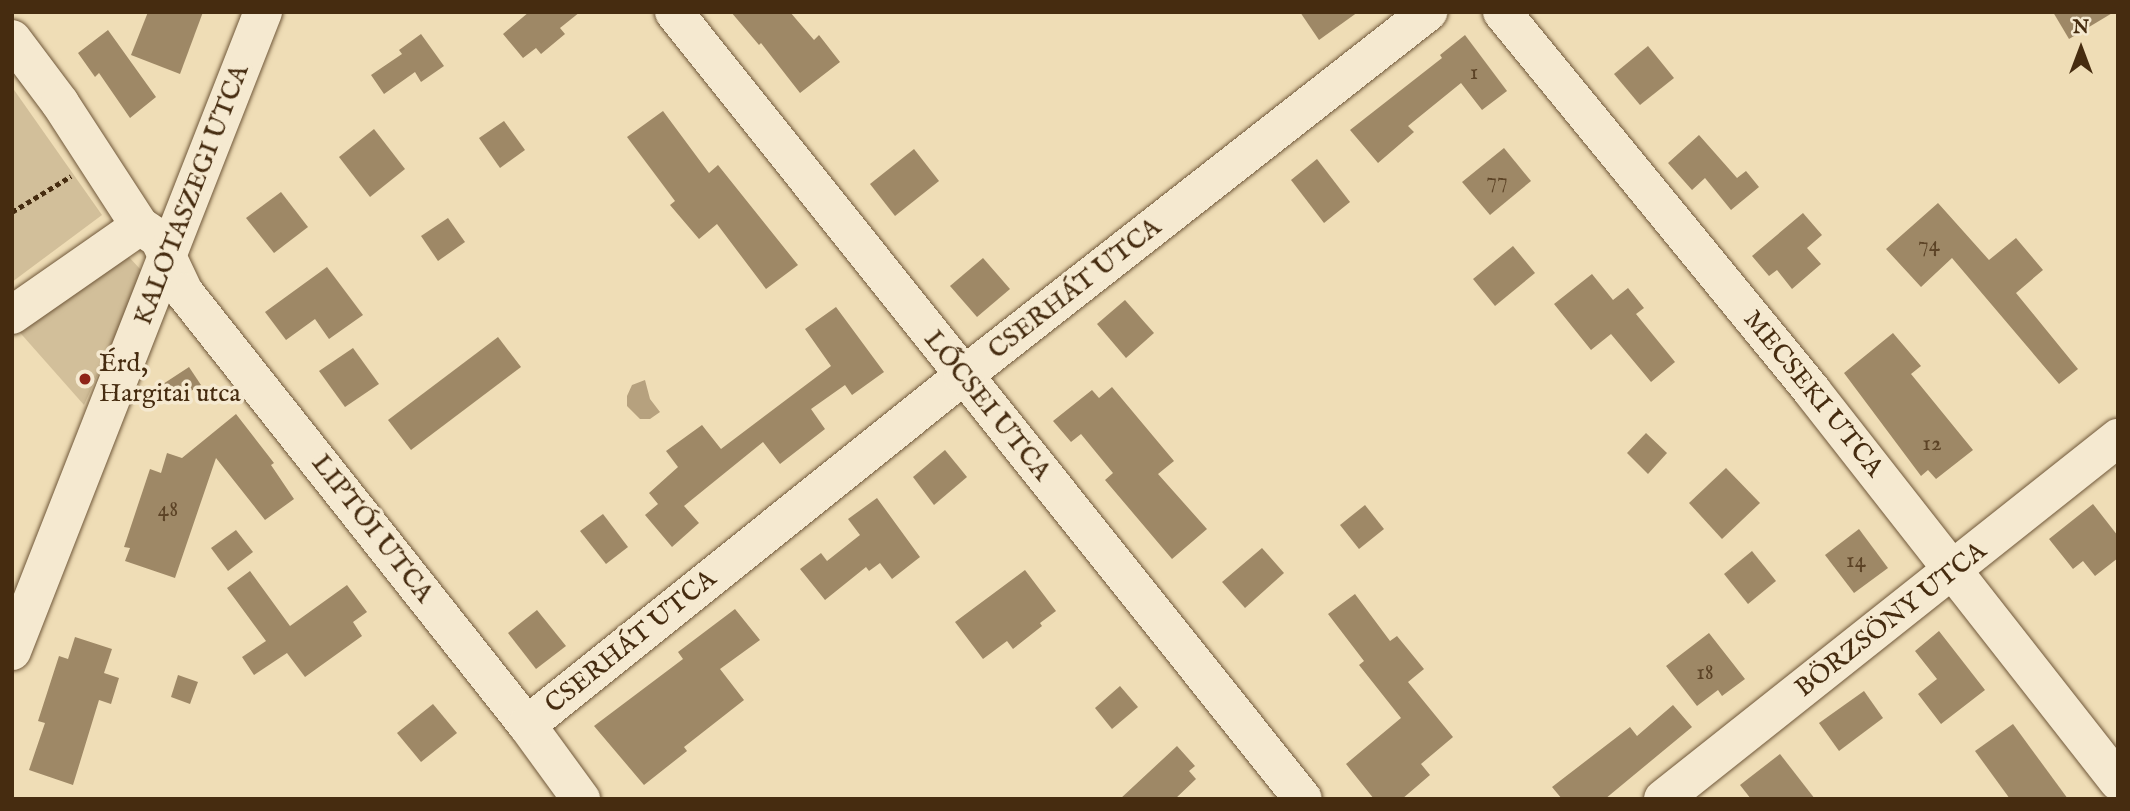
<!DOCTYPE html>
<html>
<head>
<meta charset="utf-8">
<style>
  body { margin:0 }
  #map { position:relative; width:2130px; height:811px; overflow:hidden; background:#efddb6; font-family:"IM FELL English",serif }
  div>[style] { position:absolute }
  .green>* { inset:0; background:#d2bf9a }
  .water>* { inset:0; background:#b6a17e }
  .building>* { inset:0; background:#9e8866 }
  .path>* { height:4.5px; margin-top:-2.25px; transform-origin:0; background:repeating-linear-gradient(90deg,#462c10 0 5px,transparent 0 8.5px) }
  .roads { filter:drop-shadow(0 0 2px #70583a) drop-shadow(0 0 2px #70583a) }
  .minor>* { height:38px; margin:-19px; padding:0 19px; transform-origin:19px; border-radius:19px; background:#f5e9d0 }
  .dots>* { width:19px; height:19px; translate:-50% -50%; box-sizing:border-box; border:4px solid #f5e9d0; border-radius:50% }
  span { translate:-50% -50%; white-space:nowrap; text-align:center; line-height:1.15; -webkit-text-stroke:7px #f5e9d0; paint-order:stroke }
  .number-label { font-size:23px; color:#5c4326 }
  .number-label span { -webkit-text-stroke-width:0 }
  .street-label { font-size:26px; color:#462c10 }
  .poi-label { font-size:26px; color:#462c10 }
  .left { translate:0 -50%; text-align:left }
  .frame { position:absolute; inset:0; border:14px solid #462c10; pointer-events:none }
  .north { position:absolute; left:2046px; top:14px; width:70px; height:70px; -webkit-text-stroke:5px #f5e9d0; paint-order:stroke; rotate:0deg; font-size:19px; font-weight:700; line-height:28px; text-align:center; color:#462c10 }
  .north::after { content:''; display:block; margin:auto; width:24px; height:32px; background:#462c10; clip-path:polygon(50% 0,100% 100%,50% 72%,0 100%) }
</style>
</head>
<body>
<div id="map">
  <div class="green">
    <div style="clip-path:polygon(12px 87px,102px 215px,12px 282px)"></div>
    <div style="clip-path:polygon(128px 256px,141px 270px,140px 281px,84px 405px,15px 327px)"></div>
  </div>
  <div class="water">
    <div style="clip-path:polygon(645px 380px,650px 399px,660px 412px,650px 419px,640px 419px,627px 406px,627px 396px,632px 385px)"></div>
  </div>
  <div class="building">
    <div style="clip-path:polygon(148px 12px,203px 12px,180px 74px,131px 55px)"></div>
    <div style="clip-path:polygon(529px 12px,580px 12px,560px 28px,565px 34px,541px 54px,536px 48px,523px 58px,503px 34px)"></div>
    <div style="clip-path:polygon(731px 12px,790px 12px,814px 40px,819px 35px,840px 62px,800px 93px,761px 43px,759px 45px)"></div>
    <div style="clip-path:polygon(1300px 12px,1358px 12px,1319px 40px)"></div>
    <div style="clip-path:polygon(2053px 12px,2114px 12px,2069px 39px)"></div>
    <div style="clip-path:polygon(108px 30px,156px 97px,130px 118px,99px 73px,95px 77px,78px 53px)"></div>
    <div style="clip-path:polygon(421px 34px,444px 66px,421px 82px,415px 72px,384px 94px,371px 75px,402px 54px,399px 50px)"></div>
    <div style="clip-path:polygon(1465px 35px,1507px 91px,1482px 110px,1461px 83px,1408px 126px,1414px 132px,1378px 163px,1350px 130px,1442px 58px,1440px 55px)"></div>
    <div style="clip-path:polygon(1648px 46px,1674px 78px,1640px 105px,1614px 74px)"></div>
    <div style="clip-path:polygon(663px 111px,709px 173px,718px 165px,798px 265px,766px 289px,717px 224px,699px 239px,670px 205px,675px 201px,627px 137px)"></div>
    <div style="clip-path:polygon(504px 121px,525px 150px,500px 168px,479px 138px)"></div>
    <div style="clip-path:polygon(374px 129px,405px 169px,370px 197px,339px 157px)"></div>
    <div style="clip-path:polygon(1699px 135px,1737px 178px,1746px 171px,1759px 187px,1731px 210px,1705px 178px,1692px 190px,1668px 163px)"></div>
    <div style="clip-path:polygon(1504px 148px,1531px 181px,1490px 215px,1462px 182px)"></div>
    <div style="clip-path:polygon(914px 149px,939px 181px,895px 216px,870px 184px)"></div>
    <div style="clip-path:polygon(1317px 159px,1350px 202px,1324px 223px,1291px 180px)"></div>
    <div style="clip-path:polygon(281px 192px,308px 227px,274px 253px,246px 218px)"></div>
    <div style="clip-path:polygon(1938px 203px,1989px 260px,2016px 238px,2043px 270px,2016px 293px,2078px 369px,2059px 384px,1952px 258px,1921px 287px,1886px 249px)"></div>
    <div style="clip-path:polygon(1803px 213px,1822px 235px,1807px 248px,1821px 264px,1792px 289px,1777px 270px,1769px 276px,1752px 256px)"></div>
    <div style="clip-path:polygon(448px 218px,465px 242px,438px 261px,421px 236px)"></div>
    <div style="clip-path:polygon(1513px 246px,1535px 273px,1495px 306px,1473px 279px)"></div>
    <div style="clip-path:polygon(983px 258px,1010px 289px,977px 317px,950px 286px)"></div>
    <div style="clip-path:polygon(327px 267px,363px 315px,329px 339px,315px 319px,286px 340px,265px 312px)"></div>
    <div style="clip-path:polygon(1592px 274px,1613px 300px,1628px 288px,1644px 308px,1636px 314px,1675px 362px,1651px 382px,1611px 334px,1591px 350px,1554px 304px)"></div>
    <div style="clip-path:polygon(1125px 300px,1154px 333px,1126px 358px,1097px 324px)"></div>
    <div style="clip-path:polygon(836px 307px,884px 372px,852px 395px,845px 385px,811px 409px,825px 429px,780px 464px,763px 442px,684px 506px,699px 523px,672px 547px,645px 515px,658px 504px,649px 493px,678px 467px,666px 451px,702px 425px,721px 449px,831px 366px,805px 329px)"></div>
    <div style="clip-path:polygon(1893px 333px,1921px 366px,1911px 374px,1973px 450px,1936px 479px,1928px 470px,1921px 476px,1844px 373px)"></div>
    <div style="clip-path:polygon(498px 337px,521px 367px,411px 450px,388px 420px)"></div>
    <div style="clip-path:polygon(353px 348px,379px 384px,345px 407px,319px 371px)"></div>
    <div style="clip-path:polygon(189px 367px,201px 385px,174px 401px,163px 384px)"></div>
    <div style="clip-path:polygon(1112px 387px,1174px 461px,1158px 474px,1207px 529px,1172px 559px,1105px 480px,1113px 473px,1081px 434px,1071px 442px,1053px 421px,1092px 390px,1099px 398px)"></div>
    <div style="clip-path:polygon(236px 414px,274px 463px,271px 465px,294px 499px,265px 520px,216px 458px,175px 578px,125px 561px,130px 548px,124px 547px,150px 469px,161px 473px,167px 453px,182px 458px)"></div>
    <div style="clip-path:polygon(1646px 433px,1667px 453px,1648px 474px,1627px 453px)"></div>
    <div style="clip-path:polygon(945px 450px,967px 477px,934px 505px,913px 477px)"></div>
    <div style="clip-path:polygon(1726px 468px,1760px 503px,1722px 539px,1689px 503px)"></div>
    <div style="clip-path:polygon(877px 498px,920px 557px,892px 579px,880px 563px,869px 571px,866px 567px,825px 600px,800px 569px,821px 553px,827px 561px,860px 535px,848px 519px)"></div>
    <div style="clip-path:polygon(2093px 504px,2118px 536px,2118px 558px,2095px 576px,2083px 561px,2073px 569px,2049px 539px)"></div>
    <div style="clip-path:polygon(1365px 505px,1384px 529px,1359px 549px,1340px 525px)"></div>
    <div style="clip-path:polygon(603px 514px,628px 547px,606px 564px,580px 531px)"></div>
    <div style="clip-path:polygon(1859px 529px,1888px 568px,1854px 593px,1825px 555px)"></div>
    <div style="clip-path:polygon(236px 530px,253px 552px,228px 571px,211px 548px)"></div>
    <div style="clip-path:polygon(1262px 548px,1284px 573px,1245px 608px,1222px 582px)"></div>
    <div style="clip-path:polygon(1752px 551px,1776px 581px,1748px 604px,1724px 574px)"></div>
    <div style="clip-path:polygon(1025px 570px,1056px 611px,1040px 623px,1042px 626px,1013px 649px,1007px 641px,983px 659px,955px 622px)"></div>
    <div style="clip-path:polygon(250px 571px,290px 626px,347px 585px,367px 612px,353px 622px,362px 636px,305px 677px,287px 653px,254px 675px,242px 657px,266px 641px,227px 588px)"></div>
    <div style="clip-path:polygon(1355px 594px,1390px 641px,1397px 636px,1424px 669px,1408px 682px,1453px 737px,1421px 764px,1430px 775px,1402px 799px,1374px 799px,1346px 764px,1401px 718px,1359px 665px,1364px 661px,1328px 614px)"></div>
    <div style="clip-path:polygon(735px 609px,760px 640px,720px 669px,744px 700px,684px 747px,687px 751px,644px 785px,594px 726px,683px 659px,678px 652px)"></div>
    <div style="clip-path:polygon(537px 610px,566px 646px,536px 669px,508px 633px)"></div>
    <div style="clip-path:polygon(1939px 631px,1985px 690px,1941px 724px,1918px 694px,1937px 679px,1915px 651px)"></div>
    <div style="clip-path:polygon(1709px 633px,1745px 679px,1722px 696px,1718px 690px,1697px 706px,1666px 666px)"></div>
    <div style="clip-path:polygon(75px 637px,112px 649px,104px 673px,119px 678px,111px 704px,99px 700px,73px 785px,29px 770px,45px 723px,38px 721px,59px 656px,68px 659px)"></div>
    <div style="clip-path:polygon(178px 675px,198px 682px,190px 704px,171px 697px)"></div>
    <div style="clip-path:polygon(1120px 686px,1138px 707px,1112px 729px,1095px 708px)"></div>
    <div style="clip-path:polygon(1864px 691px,1883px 718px,1839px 751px,1819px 723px)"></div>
    <div style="clip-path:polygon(433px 704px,457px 733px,421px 762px,397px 733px)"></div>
    <div style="clip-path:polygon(1673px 705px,1692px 727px,1605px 799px,1562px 799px,1552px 787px,1630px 727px,1637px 736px)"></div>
    <div style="clip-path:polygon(2013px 724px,2068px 799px,2010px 799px,1975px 751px)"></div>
    <div style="clip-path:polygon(1177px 746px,1195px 766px,1189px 771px,1196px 779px,1175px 799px,1120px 799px)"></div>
    <div style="clip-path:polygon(1780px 754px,1815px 799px,1751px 799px,1740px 785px)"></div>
  </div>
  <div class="path">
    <div style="left:12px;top:212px;width:69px;rotate:-31.4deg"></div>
  </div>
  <div class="roads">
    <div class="minor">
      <div style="left:674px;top:12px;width:1007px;rotate:51.37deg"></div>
      <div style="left:1502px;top:12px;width:490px;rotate:50.7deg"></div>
      <div style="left:1812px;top:391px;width:496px;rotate:51.9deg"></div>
      <div style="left:12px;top:39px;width:80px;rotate:53.1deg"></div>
      <div style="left:60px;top:103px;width:147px;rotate:57deg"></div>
      <div style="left:140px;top:226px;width:23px;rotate:34deg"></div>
      <div style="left:159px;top:239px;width:59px;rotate:64.7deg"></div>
      <div style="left:184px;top:292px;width:552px;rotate:51.62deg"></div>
      <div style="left:527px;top:725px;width:92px;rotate:53.9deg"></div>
      <div style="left:12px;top:315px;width:156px;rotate:-34.8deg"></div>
      <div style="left:12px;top:651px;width:687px;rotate:-68.56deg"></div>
      <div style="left:527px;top:725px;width:558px;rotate:-38.68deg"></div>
      <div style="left:963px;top:376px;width:591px;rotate:-38.05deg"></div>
      <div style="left:1663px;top:799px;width:581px;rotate:-38.43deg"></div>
    </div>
  </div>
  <div class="dots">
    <div style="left:85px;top:379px;background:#8f2418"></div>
  </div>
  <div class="number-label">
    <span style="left:1474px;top:73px">1</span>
    <span style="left:1497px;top:181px">77</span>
    <span style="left:1929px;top:245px">74</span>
    <span style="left:1932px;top:444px">12</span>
    <span style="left:168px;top:510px">48</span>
    <span style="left:1856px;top:561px">14</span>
    <span style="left:1705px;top:673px">18</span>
  </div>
  <div class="street-label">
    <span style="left:192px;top:195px;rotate:-69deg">KALOTASZEGI UTCA</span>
    <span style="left:1075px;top:289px;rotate:-38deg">CSERHÁT UTCA</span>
    <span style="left:1813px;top:394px;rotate:51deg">MECSEKI UTCA</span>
    <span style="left:987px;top:406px;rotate:51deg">LŐCSEI UTCA</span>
    <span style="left:372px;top:529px;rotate:52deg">LIPTÓI UTCA</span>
    <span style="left:1891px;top:620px;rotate:-38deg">BÖRZSÖNY UTCA</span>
    <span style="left:631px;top:642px;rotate:-39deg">CSERHÁT UTCA</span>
  </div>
  <div class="poi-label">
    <span class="left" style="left:99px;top:379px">Érd,<br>Hargitai utca</span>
  </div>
  <div class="frame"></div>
  <div class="north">N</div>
</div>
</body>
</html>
